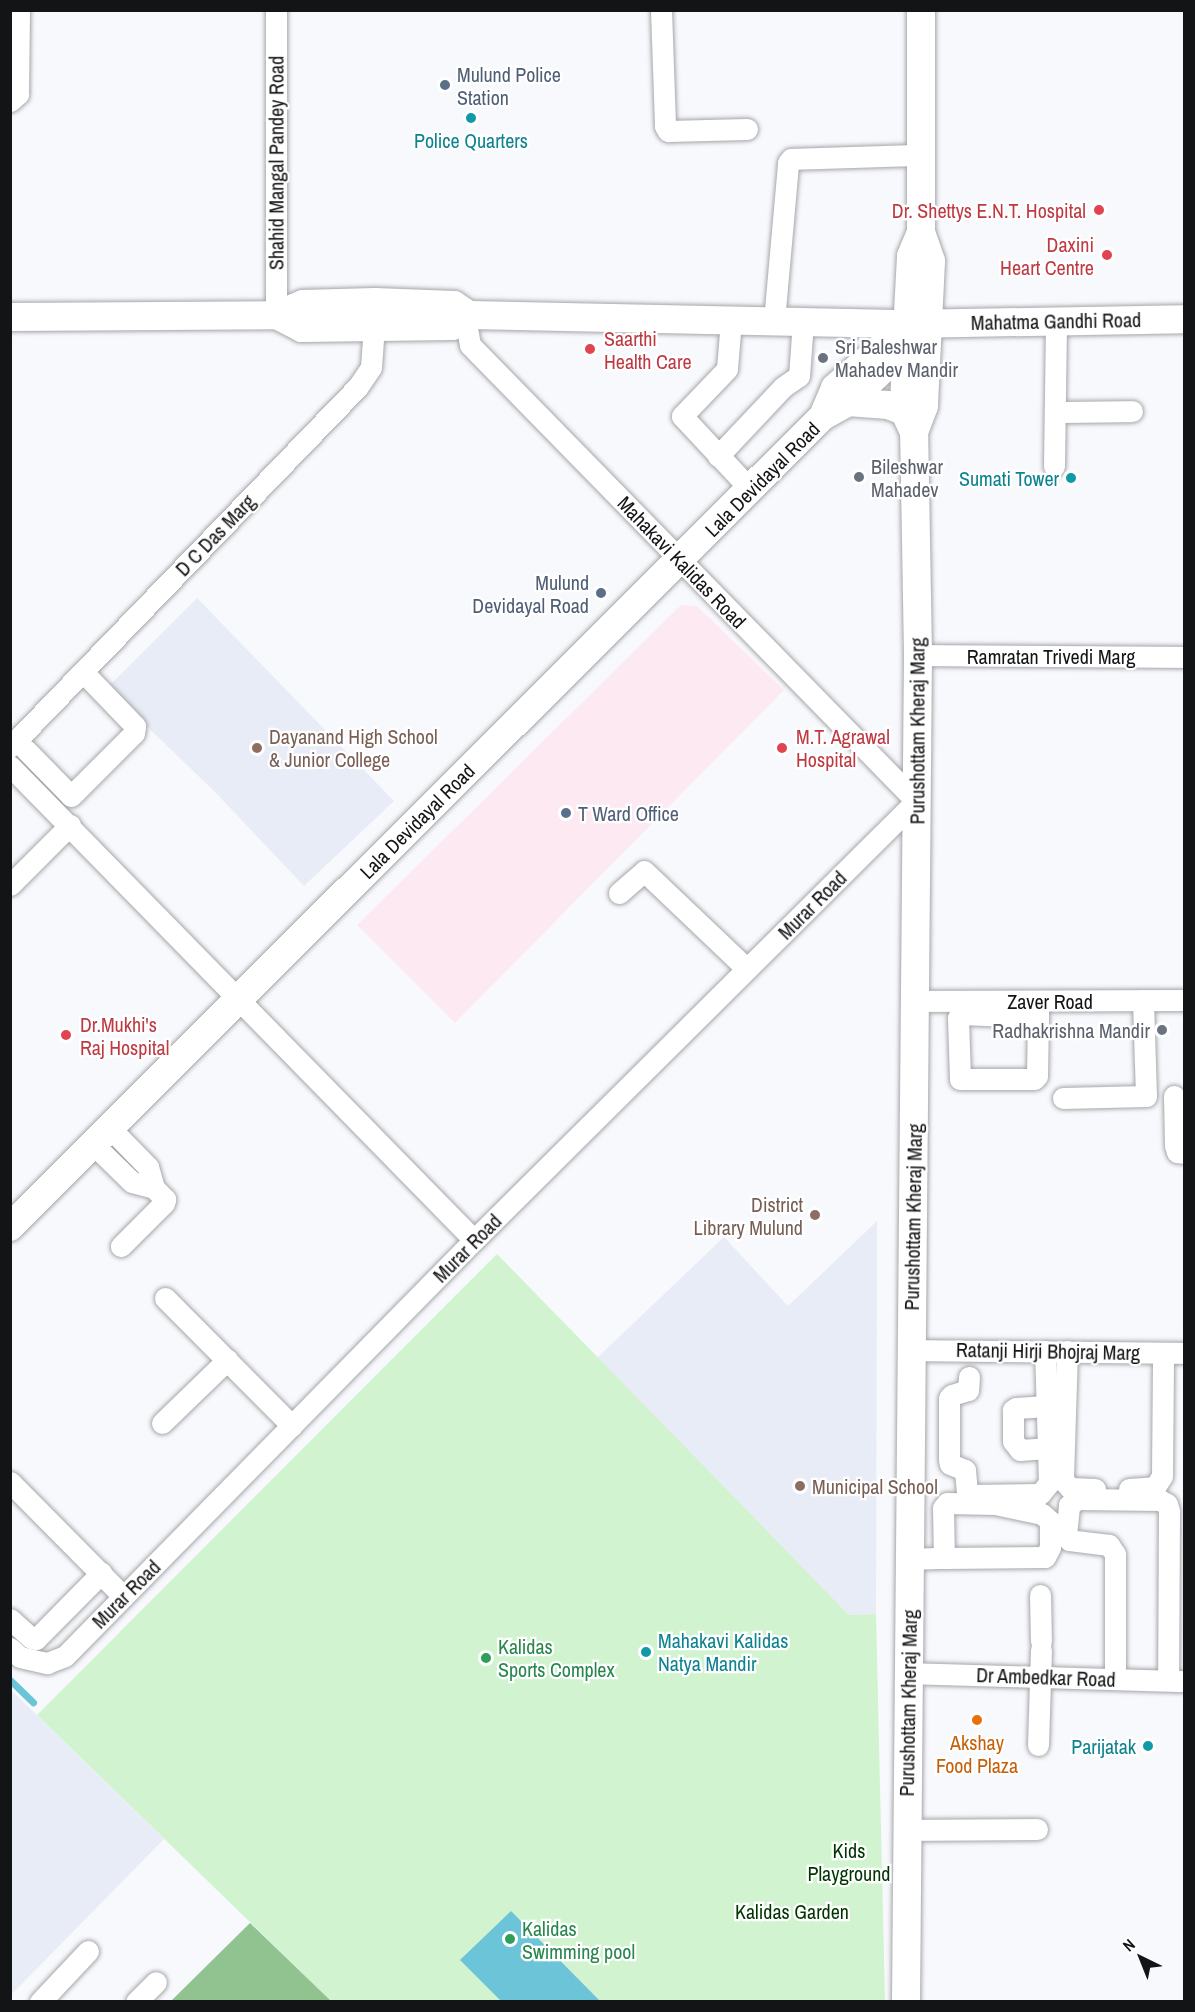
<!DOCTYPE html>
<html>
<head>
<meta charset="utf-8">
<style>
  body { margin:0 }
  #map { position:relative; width:1195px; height:2012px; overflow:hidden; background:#f8f9fd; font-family:"Archivo Narrow",sans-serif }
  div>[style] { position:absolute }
  .commercial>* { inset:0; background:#fde9f2 }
  .built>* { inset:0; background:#e8ecf6 }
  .green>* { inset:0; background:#d1f3cf }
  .forest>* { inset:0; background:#91c390 }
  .water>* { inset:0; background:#6bc4d7 }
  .stream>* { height:7px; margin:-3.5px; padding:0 3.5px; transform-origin:3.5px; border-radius:3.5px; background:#6bc4d7 }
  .roads { filter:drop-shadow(0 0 2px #a5a7aa) drop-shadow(0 0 2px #a5a7aa) }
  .street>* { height:21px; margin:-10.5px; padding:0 10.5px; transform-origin:10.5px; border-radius:10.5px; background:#fff }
  .secondary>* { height:28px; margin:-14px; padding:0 14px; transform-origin:14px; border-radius:14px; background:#fff }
  .dots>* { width:16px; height:16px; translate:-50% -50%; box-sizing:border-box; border:3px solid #fff; border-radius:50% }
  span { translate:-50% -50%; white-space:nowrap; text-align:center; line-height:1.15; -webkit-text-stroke:4.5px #fff; paint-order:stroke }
  .service-label { font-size:20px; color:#4e5e75 }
  .left { translate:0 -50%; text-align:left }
  .right { translate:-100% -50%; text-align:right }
  .culture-label { font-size:20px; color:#0d838f }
  .street-label { font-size:20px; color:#131415 }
  .health-label { font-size:20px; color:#be3a42 }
  .worship-label { font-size:20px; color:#5b616d }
  .education-label { font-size:20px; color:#785e54 }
  .leisure-label { font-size:20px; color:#27864d }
  .food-label { font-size:20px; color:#c56008 }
  .park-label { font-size:20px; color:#003502 }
  .frame { position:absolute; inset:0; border:12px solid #131415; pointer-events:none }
  .north { position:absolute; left:1111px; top:1928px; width:60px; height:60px; -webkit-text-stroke:4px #fff; paint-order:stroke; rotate:317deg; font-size:16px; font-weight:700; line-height:24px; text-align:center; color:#131415 }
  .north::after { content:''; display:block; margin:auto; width:21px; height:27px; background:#131415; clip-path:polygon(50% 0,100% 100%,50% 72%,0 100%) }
</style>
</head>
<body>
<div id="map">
  <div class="commercial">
    <div style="clip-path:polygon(681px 605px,697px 606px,784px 690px,455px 1023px,357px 925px)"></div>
  </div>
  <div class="built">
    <div style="clip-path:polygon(197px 598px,394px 801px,304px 886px,214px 791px,107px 688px)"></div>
    <div style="clip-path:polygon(877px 1221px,876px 1614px,849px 1615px,597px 1358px,724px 1237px,788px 1306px)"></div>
    <div style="clip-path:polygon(10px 1689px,164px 1839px,11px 1995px,10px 1995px)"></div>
  </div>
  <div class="green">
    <div style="clip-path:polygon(497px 1254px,849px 1615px,876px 1614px,885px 2001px,331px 2001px,37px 1715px)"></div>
  </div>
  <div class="forest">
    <div style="clip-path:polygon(250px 1923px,331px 2001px,171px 2001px)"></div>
  </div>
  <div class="water">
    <div style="clip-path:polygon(511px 1911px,600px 2001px,501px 2001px,460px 1960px)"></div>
  </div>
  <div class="stream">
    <div style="left:10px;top:1680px;width:32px;rotate:44deg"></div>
  </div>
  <div class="roads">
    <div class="street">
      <div style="left:276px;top:10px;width:305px;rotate:90deg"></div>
      <div style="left:661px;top:10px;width:116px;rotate:88deg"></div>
      <div style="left:665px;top:126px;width:6px;rotate:59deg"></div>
      <div style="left:668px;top:131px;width:79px;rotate:-1.5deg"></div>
      <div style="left:10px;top:101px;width:11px;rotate:-41deg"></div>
      <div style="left:18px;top:94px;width:84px;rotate:-89.3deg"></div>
      <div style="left:731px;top:320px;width:49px;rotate:94.7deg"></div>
      <div style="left:727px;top:369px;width:65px;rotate:133.8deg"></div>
      <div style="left:682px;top:416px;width:101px;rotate:47deg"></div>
      <div style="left:774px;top:321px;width:159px;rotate:-84.9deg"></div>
      <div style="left:788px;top:163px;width:5px;rotate:-53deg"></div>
      <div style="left:791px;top:159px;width:130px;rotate:-1.8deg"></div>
      <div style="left:1055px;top:412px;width:77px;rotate:-0.7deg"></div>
      <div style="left:718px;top:456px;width:95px;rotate:-46.7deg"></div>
      <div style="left:783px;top:387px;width:19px;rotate:-35deg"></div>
      <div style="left:799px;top:376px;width:54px;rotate:-85.8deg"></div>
      <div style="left:1054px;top:466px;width:145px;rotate:-89.2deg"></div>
      <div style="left:918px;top:655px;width:266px;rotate:0.4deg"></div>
      <div style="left:10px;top:747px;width:499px;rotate:-46deg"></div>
      <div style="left:357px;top:388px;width:25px;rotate:-56deg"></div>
      <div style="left:371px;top:367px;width:55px;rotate:-85.8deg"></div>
      <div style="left:26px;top:750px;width:64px;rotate:45.6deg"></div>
      <div style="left:71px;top:796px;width:89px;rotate:-45deg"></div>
      <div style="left:134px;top:733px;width:7px;rotate:-82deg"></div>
      <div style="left:135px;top:726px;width:75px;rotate:-133.9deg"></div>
      <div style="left:10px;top:766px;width:663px;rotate:45.61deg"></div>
      <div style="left:10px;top:885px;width:85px;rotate:-45deg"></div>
      <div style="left:619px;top:893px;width:33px;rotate:-41deg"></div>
      <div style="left:644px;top:871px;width:142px;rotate:43.6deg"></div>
      <div style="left:916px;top:1001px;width:268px;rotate:-0.2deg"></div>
      <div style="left:1038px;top:1017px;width:78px;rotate:-177.8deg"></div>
      <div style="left:960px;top:1014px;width:4px;rotate:117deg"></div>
      <div style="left:958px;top:1018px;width:61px;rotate:88.1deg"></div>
      <div style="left:960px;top:1079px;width:74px"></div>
      <div style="left:1034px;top:1079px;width:4px;rotate:-45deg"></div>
      <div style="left:1037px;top:1076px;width:59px;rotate:-89deg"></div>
      <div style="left:1038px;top:1017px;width:16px;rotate:-90deg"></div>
      <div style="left:1174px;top:1096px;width:49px;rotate:88.8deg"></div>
      <div style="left:1175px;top:1145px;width:7px;rotate:74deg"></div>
      <div style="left:1177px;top:1152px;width:7px;rotate:8deg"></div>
      <div style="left:1063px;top:1098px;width:83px;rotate:-1.4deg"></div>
      <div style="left:1146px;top:1096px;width:96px;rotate:-91.8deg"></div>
      <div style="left:109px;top:1127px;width:56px;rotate:45.7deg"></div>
      <div style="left:148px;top:1167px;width:22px;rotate:74deg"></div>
      <div style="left:93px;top:1144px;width:54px;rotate:44.3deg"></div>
      <div style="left:132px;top:1182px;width:23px;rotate:15deg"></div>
      <div style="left:154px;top:1188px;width:16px;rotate:45deg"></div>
      <div style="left:165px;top:1199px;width:4px;rotate:104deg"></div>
      <div style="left:164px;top:1203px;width:61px;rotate:135deg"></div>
      <div style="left:165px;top:1298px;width:180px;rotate:45.2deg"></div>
      <div style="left:911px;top:1350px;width:273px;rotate:0.6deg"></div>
      <div style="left:1067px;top:1351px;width:129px;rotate:91.8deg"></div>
      <div style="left:1063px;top:1480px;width:11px;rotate:49deg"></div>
      <div style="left:1070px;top:1488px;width:25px;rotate:2deg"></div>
      <div style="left:969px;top:1377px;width:13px;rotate:94deg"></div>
      <div style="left:968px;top:1390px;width:17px;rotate:163deg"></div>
      <div style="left:952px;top:1395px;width:4px;rotate:135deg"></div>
      <div style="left:949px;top:1398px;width:61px;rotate:90deg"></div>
      <div style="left:949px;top:1459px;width:5px;rotate:79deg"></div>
      <div style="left:950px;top:1464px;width:16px;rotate:22deg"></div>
      <div style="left:965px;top:1470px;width:22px;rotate:85deg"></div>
      <div style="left:967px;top:1492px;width:5px;rotate:37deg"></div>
      <div style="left:971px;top:1495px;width:69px;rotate:-0.8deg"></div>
      <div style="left:1040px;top:1494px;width:14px;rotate:-51deg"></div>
      <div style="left:1049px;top:1483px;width:132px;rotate:-91.7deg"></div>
      <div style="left:1046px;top:1406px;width:30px;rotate:176deg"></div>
      <div style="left:1016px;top:1408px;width:4px;rotate:146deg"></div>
      <div style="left:1013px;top:1410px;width:31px;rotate:90deg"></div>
      <div style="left:1013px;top:1441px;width:11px;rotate:52deg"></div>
      <div style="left:1020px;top:1450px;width:27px;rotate:-4deg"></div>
      <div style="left:162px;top:1423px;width:91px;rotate:-44.1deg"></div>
      <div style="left:10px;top:1482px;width:161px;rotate:45.3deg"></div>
      <div style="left:1129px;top:1489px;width:26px;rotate:-4deg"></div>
      <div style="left:1155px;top:1487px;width:13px;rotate:-58deg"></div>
      <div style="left:1162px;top:1476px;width:123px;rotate:-89.5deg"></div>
      <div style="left:909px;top:1559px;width:35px;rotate:-2deg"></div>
      <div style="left:944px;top:1558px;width:101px;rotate:-0.6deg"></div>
      <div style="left:1045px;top:1557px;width:11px;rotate:-63deg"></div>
      <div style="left:1050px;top:1547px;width:26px;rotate:-90deg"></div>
      <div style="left:1050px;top:1521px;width:11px;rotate:-139deg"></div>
      <div style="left:1042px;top:1514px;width:48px;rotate:-168deg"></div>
      <div style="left:995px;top:1504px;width:48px;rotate:-178.8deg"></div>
      <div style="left:947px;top:1503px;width:6px;rotate:129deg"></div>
      <div style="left:943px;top:1508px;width:50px;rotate:88.9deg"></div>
      <div style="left:1040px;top:1595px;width:46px;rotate:88.8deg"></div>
      <div style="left:10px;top:1619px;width:28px;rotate:42deg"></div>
      <div style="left:31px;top:1638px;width:5px;rotate:11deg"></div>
      <div style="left:36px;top:1639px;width:93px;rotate:-45.4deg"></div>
      <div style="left:10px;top:1648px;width:13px;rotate:42deg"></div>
      <div style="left:20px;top:1657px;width:28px;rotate:13deg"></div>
      <div style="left:47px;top:1663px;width:19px;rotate:-21deg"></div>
      <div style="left:65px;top:1656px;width:583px;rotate:-45.49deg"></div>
      <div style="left:474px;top:1240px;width:623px;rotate:-44.8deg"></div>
      <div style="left:916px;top:801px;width:638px;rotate:-134.36deg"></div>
      <div style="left:470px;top:345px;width:17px;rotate:-100deg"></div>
      <div style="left:467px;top:328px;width:13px;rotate:-81deg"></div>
      <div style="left:907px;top:1673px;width:277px;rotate:1.7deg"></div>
      <div style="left:1115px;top:1679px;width:125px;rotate:-90deg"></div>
      <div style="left:1115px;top:1554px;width:11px;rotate:-124deg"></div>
      <div style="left:1109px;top:1545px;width:40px;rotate:-172.9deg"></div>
      <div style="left:1069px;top:1540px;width:6px;rotate:-121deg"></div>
      <div style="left:1066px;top:1535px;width:30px;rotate:-84deg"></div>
      <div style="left:1069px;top:1505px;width:11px;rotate:-34deg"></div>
      <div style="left:1078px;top:1499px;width:82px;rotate:0.7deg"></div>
      <div style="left:1160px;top:1500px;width:8px;rotate:30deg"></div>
      <div style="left:1167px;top:1504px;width:7px;rotate:74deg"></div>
      <div style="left:1169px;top:1511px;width:169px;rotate:90.3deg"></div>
      <div style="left:1038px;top:1745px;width:95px;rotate:-88.2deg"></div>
      <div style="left:906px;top:1830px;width:131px;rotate:-0.4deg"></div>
      <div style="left:40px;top:2002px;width:70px;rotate:-46.7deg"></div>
      <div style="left:136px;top:2002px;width:28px;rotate:-45deg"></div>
    </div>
    <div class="secondary">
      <div style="left:921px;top:10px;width:222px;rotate:90deg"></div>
      <div style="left:921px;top:232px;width:31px;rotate:71deg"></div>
      <div style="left:931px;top:261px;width:145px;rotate:92.8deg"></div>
      <div style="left:924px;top:406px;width:28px;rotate:111deg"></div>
      <div style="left:914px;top:432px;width:23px;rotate:-115deg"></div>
      <div style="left:904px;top:411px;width:62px;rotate:-88.2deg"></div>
      <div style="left:906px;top:349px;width:93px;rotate:-86.9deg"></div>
      <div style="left:911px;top:256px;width:26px;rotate:-67deg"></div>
      <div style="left:375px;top:302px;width:79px;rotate:2.2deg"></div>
      <div style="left:454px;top:305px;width:18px;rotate:34deg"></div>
      <div style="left:469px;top:315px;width:20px;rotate:147deg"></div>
      <div style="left:452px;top:326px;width:150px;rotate:179.2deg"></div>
      <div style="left:302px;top:328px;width:29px;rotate:-153deg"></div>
      <div style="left:276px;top:315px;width:29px;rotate:-22deg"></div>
      <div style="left:303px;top:304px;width:72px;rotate:-1.6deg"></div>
      <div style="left:469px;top:315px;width:439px;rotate:1.2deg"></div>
      <div style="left:908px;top:324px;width:276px;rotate:-1deg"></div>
      <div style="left:10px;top:317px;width:266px;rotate:-0.4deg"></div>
      <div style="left:908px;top:324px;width:97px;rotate:138.8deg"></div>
      <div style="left:835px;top:388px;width:30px;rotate:113deg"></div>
      <div style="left:823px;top:416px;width:29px;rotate:-29deg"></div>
      <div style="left:848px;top:402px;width:89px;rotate:-43.2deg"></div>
      <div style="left:848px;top:402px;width:40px;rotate:4.3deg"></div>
      <div style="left:888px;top:405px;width:17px;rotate:21deg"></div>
      <div style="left:10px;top:1227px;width:1148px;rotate:-44.93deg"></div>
      <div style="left:906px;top:2002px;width:1347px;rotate:-89.49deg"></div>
      <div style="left:918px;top:655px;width:223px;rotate:-91deg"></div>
    </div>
  </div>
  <div class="dots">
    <div style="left:445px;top:85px;background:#5c6f8a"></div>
    <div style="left:471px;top:118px;background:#0f9aa8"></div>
    <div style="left:1099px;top:210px;background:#e0444e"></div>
    <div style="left:1107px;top:255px;background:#e0444e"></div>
    <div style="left:590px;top:349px;background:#e0444e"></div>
    <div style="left:823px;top:358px;background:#6b7280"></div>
    <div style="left:859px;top:477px;background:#6b7280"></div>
    <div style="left:1071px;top:478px;background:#0f9aa8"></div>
    <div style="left:601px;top:593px;background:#5c6f8a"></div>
    <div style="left:257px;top:748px;background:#8d6e63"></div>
    <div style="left:782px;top:748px;background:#e0444e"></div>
    <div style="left:566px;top:813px;background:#5c6f8a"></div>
    <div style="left:1162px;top:1030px;background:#6b7280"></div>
    <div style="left:66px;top:1035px;background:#e0444e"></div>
    <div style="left:815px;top:1215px;background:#8d6e63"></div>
    <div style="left:800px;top:1486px;background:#8d6e63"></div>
    <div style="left:646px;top:1652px;background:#0f9aa8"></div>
    <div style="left:486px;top:1658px;background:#2e9e5b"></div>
    <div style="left:977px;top:1720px;background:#e8710a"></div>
    <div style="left:1148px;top:1746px;background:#0f9aa8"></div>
    <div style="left:510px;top:1939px;background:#2e9e5b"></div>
  </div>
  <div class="service-label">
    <span class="left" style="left:457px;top:86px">Mulund Police<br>Station</span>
    <span class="right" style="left:589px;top:594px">Mulund<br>Devidayal Road</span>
    <span class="left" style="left:578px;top:813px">T Ward Office</span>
  </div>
  <div class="culture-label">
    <span style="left:471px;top:140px">Police Quarters</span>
    <span class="right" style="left:1059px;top:478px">Sumati Tower</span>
    <span class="left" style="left:658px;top:1652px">Mahakavi Kalidas<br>Natya Mandir</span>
    <span class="right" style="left:1136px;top:1746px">Parijatak</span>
  </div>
  <div class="street-label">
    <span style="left:276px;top:163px;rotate:-90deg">Shahid Mangal Pandey Road</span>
    <span style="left:1056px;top:321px;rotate:-1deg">Mahatma Gandhi Road</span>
    <span style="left:762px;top:479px;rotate:-45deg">Lala Devidayal Road</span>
    <span style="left:215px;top:535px;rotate:-46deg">D C Das Marg</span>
    <span style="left:682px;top:562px;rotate:46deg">Mahakavi Kalidas Road</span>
    <span style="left:1051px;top:656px">Ramratan Trivedi Marg</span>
    <span style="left:917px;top:731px;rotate:-90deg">Purushottam Kheraj Marg</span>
    <span style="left:417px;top:821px;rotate:-45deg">Lala Devidayal Road</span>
    <span style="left:812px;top:905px;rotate:-45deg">Murar Road</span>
    <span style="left:1050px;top:1001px">Zaver Road</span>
    <span style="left:913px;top:1217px;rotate:-89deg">Purushottam Kheraj Marg</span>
    <span style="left:467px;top:1248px;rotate:-45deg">Murar Road</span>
    <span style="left:1048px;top:1351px;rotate:1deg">Ratanji Hirji Bhojraj Marg</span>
    <span style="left:126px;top:1594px;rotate:-45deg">Murar Road</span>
    <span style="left:1046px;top:1677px;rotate:2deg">Dr Ambedkar Road</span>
    <span style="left:908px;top:1703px;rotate:-89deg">Purushottam Kheraj Marg</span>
  </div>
  <div class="health-label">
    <span class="right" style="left:1086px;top:210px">Dr. Shettys E.N.T. Hospital</span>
    <span class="right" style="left:1094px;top:256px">Daxini<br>Heart Centre</span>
    <span class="left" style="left:604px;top:350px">Saarthi<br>Health Care</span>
    <span class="left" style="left:796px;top:748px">M.T. Agrawal<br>Hospital</span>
    <span class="left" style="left:80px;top:1036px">Dr.Mukhi's<br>Raj Hospital</span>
  </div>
  <div class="worship-label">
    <span class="left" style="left:835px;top:358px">Sri Baleshwar<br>Mahadev Mandir</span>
    <span class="left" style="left:871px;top:478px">Bileshwar<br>Mahadev</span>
    <span class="right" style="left:1150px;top:1030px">Radhakrishna Mandir</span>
  </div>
  <div class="education-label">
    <span class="left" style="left:269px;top:748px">Dayanand High School<br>&amp; Junior College</span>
    <span class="right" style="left:803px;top:1216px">District<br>Library Mulund</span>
    <span class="left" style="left:812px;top:1486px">Municipal School</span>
  </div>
  <div class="leisure-label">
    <span class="left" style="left:498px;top:1658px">Kalidas<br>Sports Complex</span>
    <span class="left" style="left:522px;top:1940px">Kalidas<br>Swimming pool</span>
  </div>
  <div class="food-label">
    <span style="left:977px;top:1754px">Akshay<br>Food Plaza</span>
  </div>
  <div class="park-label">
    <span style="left:849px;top:1862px">Kids<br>Playground</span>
    <span style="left:792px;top:1911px">Kalidas Garden</span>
  </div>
  <div class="frame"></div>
  <div class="north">N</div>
</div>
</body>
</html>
